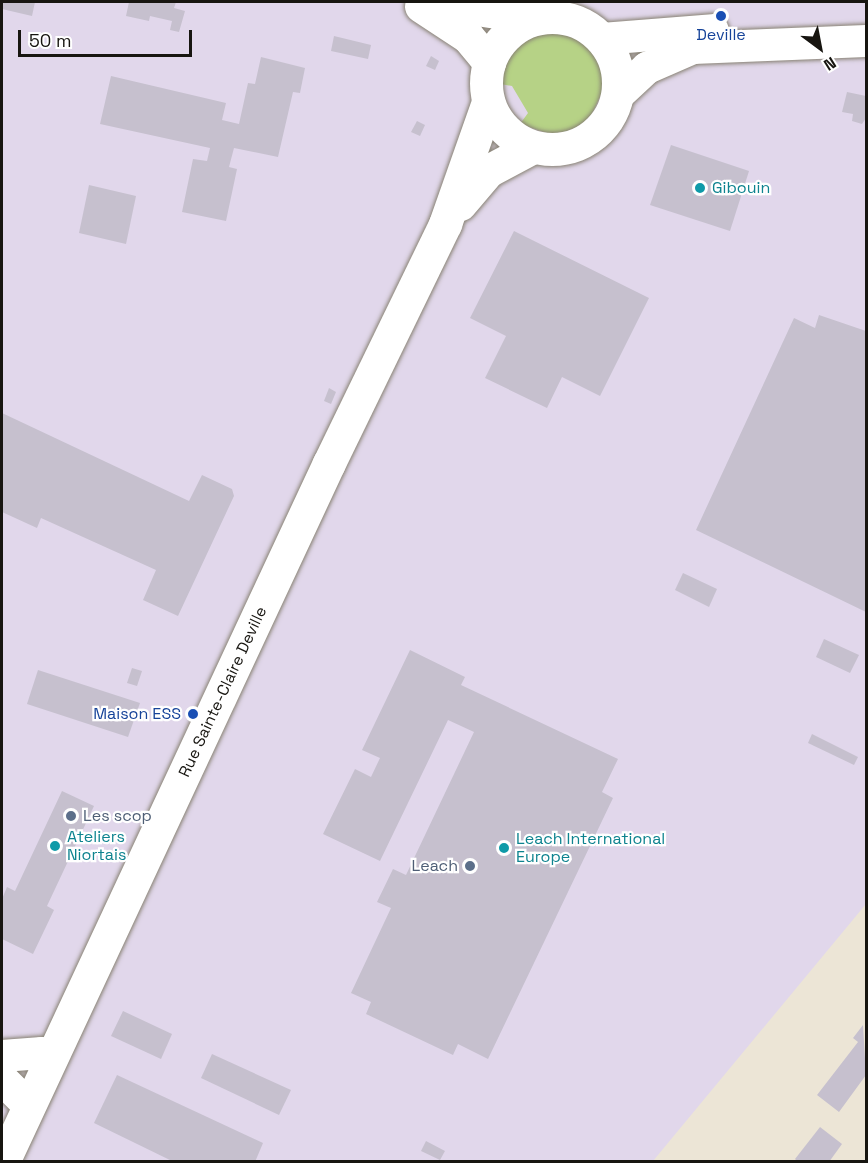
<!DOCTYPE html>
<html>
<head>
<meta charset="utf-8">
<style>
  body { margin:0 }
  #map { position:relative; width:868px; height:1163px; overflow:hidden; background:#ece5d6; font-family:"Space Grotesk",sans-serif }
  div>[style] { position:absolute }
  .industrial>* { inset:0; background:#e1d7eb }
  .green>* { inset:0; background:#b6d286 }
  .building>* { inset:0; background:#c6c0ce }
  .roads { filter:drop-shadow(0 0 2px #888274) drop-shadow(0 0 2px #888274) }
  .minor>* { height:32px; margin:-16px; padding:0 16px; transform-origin:16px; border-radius:16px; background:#fff }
  .major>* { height:33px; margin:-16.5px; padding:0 16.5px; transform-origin:16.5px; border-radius:16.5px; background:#fff }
  .major>.ring { margin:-16.5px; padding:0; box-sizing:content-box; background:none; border:33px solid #fff; border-radius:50% }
  .dots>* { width:16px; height:16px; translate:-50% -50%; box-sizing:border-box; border:3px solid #fff; border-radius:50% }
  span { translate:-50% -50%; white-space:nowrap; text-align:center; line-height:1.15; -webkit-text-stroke:4.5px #fff; paint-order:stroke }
  .transit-label { font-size:16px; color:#164399 }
  .right { translate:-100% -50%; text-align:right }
  .culture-label { font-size:16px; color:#0d838f }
  .left { translate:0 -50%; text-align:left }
  .street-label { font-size:16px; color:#171510 }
  .service-label { font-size:16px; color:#4e5e75 }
  .frame { position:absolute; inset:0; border:3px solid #171510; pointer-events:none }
  .north { position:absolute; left:790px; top:18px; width:60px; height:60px; -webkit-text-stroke:4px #fff; paint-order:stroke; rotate:148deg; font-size:16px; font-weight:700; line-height:24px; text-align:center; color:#171510 }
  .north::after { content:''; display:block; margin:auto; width:21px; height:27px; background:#171510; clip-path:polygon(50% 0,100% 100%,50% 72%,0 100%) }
  .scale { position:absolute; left:18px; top:30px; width:174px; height:27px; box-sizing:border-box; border:3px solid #171510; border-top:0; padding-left:8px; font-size:18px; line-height:21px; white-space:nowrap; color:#171510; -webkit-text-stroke:4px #fff; paint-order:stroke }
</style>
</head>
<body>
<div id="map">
  <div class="industrial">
    <div style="clip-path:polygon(2px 2px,866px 2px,866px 904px,653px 1161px,2px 1162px)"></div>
  </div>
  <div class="green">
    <div style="clip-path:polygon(551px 29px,564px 30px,586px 41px,601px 61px,605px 86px,590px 118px,571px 131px,550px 134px,520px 124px,528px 113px,512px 86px,500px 84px,503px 64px,516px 43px,538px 31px)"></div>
  </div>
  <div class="building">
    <div style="clip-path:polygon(2px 2px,35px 2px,32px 16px,2px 9px)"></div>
    <div style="clip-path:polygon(129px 2px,176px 2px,174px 8px,185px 11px,179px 32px,170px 30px,172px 21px,150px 16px,149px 21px,126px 16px)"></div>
    <div style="clip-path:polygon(334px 36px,371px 45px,368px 59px,331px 51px)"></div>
    <div style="clip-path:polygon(431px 56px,439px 61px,435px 70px,426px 66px)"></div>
    <div style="clip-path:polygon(261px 57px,305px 68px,300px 93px,293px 92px,278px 157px,234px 148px,229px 167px,237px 169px,226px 221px,182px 212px,193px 159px,207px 161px,210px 148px,100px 124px,111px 76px,226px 103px,222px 120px,239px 124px,248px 83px,255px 84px)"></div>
    <div style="clip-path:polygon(847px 92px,866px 96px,866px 118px,862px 124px,852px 121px,853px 114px,842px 112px)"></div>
    <div style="clip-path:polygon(417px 121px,425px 125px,420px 136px,411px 132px)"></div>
    <div style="clip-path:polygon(671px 145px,749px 171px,730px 231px,650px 205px)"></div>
    <div style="clip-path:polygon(89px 185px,136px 196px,126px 244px,79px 233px)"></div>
    <div style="clip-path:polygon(514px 231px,649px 298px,600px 396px,562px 377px,547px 408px,485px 378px,506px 336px,470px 318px)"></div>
    <div style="clip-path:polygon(819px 315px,866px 331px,866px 612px,696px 530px,794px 318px,815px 328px)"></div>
    <div style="clip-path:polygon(329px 388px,336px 392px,331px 404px,324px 401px)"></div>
    <div style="clip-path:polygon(2px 413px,189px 501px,202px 475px,232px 489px,234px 496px,178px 616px,143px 600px,156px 570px,41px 518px,37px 528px,2px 512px)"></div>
    <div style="clip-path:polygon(683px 573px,717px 589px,709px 607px,675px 590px)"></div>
    <div style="clip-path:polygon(824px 639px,859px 655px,850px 673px,816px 657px)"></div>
    <div style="clip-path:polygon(410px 650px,465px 677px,461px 685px,618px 759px,602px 792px,613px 798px,488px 1059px,458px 1044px,453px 1055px,366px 1014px,371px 1002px,351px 993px,391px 908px,377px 902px,393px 869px,406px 875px,474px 732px,448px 720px,380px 861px,323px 834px,355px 769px,371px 777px,380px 758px,362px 750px)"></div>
    <div style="clip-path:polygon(132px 668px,142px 671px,137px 686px,127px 683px)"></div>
    <div style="clip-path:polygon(38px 670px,140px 703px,128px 737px,27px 704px)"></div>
    <div style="clip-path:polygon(812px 734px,858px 757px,854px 765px,808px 743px)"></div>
    <div style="clip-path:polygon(62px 791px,94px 806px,47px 906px,54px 910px,33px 954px,2px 939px,2px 899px,7px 887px,15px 891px)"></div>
    <div style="clip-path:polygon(123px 1011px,172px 1034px,161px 1059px,111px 1036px)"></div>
    <div style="clip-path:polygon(863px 1025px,866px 1075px,839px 1112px,817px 1095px,858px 1042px,853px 1038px)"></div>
    <div style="clip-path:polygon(212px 1054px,291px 1090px,279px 1115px,201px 1078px)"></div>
    <div style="clip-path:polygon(117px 1075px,263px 1143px,255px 1162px,174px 1162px,94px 1123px)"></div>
    <div style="clip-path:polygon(820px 1127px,842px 1144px,829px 1162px,798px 1162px,795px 1159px)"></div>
    <div style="clip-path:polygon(426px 1141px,445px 1151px,440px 1160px,421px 1151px)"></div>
  </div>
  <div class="roads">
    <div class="minor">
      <div style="left:602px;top:39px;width:111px;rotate:-4.6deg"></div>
      <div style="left:618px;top:95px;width:40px;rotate:-43deg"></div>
      <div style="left:647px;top:68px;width:50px;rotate:-23.5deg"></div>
      <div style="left:693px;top:48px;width:173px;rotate:-2.3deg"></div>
      <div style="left:2px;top:1056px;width:40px;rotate:-4.3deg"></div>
      <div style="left:42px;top:1053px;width:11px;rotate:27deg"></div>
      <div style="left:2px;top:1079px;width:38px;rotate:45deg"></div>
    </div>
    <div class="major">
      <div style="left:430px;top:2px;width:107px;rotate:8.6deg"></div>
      <div style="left:421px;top:6px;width:56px;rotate:33.4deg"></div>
      <div style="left:468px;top:37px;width:33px;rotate:50deg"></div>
      <div class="ring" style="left:486px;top:17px;width:99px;height:99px"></div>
      <div style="left:460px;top:204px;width:43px;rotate:-49.7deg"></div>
      <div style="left:488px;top:171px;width:51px;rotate:-28.1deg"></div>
      <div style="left:3px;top:1162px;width:771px;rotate:-65deg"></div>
      <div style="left:329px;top:463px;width:266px;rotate:-64.1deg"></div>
      <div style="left:445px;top:224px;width:129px;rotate:-70.6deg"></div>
    </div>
  </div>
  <div class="dots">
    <div style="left:721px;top:16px;background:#1a4fb4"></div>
    <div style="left:700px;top:188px;background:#0f9aa8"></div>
    <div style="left:193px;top:714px;background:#1a4fb4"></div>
    <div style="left:71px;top:816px;background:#5c6f8a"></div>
    <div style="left:55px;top:846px;background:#0f9aa8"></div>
    <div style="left:504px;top:848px;background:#0f9aa8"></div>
    <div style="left:470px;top:866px;background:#5c6f8a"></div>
  </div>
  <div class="transit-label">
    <span style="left:721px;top:35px">Deville</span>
    <span class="right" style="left:181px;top:714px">Maison ESS</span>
  </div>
  <div class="culture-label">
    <span class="left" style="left:712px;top:188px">Gibouin</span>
    <span class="left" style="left:67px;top:846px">Ateliers<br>Niortais</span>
    <span class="left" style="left:516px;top:848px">Leach International<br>Europe</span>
  </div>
  <div class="street-label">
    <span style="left:223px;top:692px;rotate:-65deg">Rue Sainte-Claire Deville</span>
  </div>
  <div class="service-label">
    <span class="left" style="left:83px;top:816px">Les scop</span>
    <span class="right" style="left:458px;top:866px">Leach</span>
  </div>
  <div class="frame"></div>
  <div class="north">N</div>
  <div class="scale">50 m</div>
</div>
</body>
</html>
